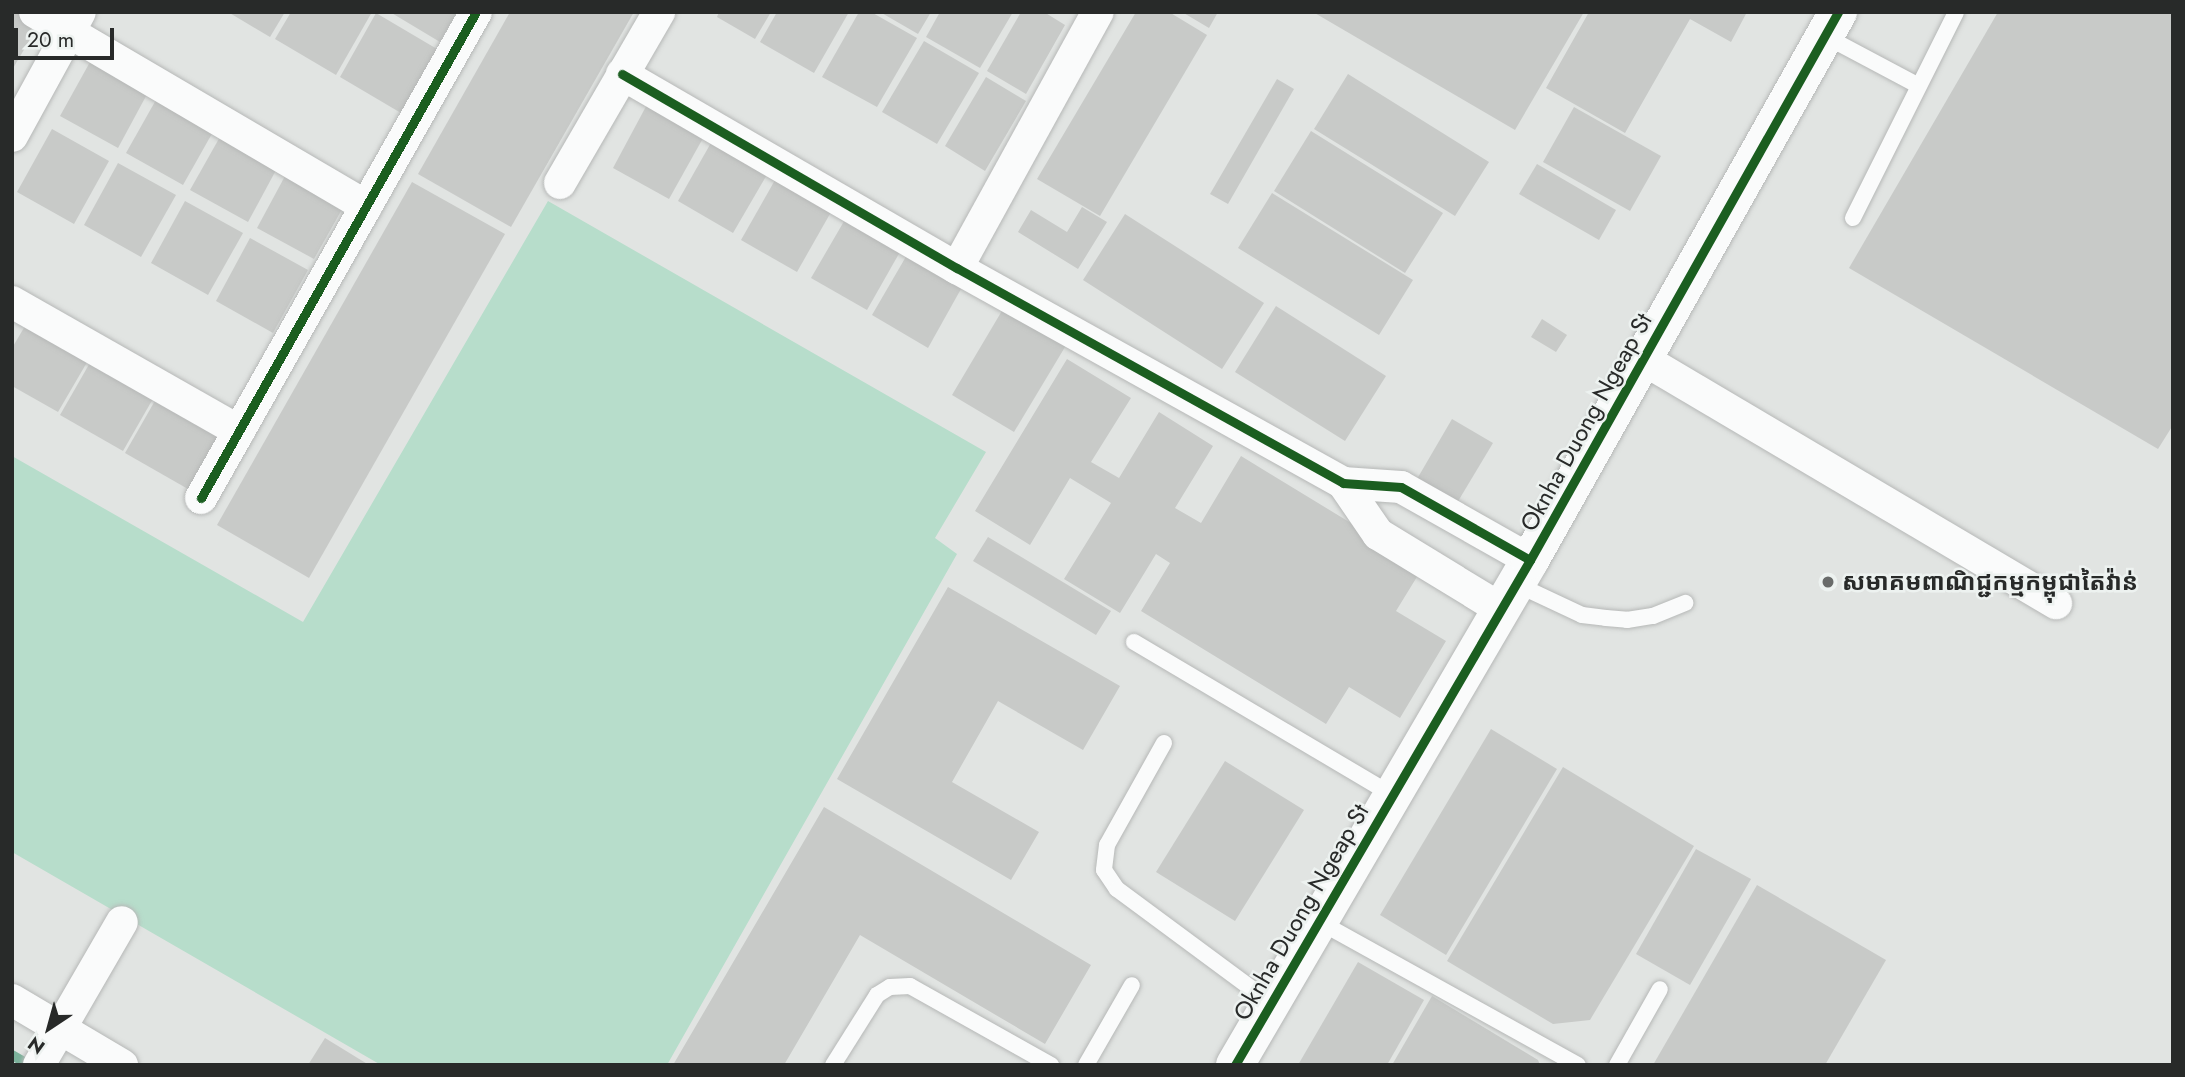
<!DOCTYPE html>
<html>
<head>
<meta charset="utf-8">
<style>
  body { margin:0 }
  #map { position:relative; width:2185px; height:1077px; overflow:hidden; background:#e1e4e2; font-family:Jost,"Noto Sans Khmer",sans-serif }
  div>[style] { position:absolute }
  .green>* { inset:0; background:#b7ddcb }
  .stream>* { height:10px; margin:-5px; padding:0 5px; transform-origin:5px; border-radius:5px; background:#7cb29b }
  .building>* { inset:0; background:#c8cac8 }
  .roads { filter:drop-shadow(0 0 2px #b6b8b7) drop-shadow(0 0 2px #b6b8b7) }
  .service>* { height:16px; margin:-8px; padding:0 8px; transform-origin:8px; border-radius:8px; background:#fafbfb }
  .minor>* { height:32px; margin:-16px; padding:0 16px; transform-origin:16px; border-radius:16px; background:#fafbfb }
  .tertiary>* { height:38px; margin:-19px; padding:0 19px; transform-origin:19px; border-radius:19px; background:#fafbfb }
  .cycleway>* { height:9px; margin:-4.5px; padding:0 4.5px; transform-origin:4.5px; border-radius:4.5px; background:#1b5e20 }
  .dots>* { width:19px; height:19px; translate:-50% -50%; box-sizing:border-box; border:4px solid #edf2f0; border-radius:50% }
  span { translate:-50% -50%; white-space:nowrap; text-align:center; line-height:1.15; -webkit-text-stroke:5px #edf2f0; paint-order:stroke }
  .street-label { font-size:24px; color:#282a29 }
  .poi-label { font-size:24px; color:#282a29; font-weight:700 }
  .left { translate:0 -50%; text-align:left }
  .frame { position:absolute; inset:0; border:14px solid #282a29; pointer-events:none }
  .north { position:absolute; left:14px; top:993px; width:70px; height:70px; -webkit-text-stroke:5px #edf2f0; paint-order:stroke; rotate:216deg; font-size:19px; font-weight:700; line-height:28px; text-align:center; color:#282a29 }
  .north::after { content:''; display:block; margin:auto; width:24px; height:32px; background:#282a29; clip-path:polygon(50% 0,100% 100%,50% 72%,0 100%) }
  .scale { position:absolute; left:14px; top:28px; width:100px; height:32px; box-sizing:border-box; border:4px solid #282a29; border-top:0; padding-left:9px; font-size:21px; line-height:24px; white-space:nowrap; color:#282a29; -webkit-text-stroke:5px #edf2f0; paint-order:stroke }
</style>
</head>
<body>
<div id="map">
  <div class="green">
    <div style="clip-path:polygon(548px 201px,986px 452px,935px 538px,957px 554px,667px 1065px,381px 1065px,12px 852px,12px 456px,303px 622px)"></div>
  </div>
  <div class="stream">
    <div style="left:12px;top:1055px;width:20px;rotate:30deg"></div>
  </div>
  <div class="building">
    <div style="clip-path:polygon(12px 12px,30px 12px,42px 19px,12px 70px)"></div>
    <div style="clip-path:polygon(228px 12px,285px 12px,270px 37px)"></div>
    <div style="clip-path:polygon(291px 12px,372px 12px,336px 75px,275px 39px)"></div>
    <div style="clip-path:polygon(390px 12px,457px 12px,440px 42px)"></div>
    <div style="clip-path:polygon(510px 12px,634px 12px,511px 227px,418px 174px)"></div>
    <div style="clip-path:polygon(719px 12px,771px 12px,755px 39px,717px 17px)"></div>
    <div style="clip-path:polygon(777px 12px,849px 12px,814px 73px,760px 42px)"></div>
    <div style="clip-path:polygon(859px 12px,871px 12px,917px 38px,877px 107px,822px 77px)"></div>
    <div style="clip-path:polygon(880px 12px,931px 12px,918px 34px)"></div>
    <div style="clip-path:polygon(940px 12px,1013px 12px,980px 68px,926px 37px)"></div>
    <div style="clip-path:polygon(1021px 12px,1044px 12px,1065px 25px,1026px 94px,987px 71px)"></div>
    <div style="clip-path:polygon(1136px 12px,1169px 12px,1207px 35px,1100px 216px,1037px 179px)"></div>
    <div style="clip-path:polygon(1182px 12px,1218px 12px,1209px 28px)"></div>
    <div style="clip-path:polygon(1313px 12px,1584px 12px,1515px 130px)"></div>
    <div style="clip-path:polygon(1589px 12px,1747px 12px,1731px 42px,1690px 19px,1625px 133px,1546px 88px)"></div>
    <div style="clip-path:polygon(1998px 12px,2173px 12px,2173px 425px,2158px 449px,1849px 268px)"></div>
    <div style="clip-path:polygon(376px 13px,437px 49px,401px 113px,340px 77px)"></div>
    <div style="clip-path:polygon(924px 41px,979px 73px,937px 144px,882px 112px)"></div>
    <div style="clip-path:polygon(95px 53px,152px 85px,118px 148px,60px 116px)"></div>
    <div style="clip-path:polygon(1348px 74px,1489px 162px,1455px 216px,1314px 129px)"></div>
    <div style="clip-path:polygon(986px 77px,1026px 101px,985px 171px,945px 146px)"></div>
    <div style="clip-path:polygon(1277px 79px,1294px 89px,1228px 204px,1210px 194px)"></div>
    <div style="clip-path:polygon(161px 91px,218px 123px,183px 185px,126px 153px)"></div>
    <div style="clip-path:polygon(650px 99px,707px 131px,669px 199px,613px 168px)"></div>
    <div style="clip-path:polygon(1574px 107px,1661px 156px,1630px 211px,1543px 162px)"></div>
    <div style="clip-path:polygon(225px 128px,282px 159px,248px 222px,190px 190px)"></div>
    <div style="clip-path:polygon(52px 129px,109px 161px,74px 224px,17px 192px)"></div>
    <div style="clip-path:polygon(1311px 131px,1443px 213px,1405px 273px,1274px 191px)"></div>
    <div style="clip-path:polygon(716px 134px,772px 166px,733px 233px,678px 201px)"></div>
    <div style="clip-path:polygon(118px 163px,176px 195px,141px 257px,84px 225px)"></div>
    <div style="clip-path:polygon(1537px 164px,1616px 210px,1599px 240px,1519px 194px)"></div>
    <div style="clip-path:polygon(291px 165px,349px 197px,314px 259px,257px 228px)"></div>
    <div style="clip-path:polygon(779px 173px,835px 205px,797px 272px,741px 240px)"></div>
    <div style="clip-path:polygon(412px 182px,505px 234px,309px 578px,217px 525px)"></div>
    <div style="clip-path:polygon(1272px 193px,1413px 280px,1379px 335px,1238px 248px)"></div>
    <div style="clip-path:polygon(185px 201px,243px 233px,208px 295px,151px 263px)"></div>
    <div style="clip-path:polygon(1082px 207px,1107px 222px,1078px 269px,1018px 232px,1031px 210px,1067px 232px)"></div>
    <div style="clip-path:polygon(850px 211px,905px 243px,867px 310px,811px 278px)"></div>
    <div style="clip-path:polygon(1125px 214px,1264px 303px,1222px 369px,1083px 280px)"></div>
    <div style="clip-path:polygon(250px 238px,308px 270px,273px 333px,216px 301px)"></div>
    <div style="clip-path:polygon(911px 248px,966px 280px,928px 348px,872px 315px)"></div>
    <div style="clip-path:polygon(1006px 304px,1068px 342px,1014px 432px,952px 395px)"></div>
    <div style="clip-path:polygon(1276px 306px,1386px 376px,1345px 441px,1235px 372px)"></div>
    <div style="clip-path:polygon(31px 316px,93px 352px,58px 412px,12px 386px,12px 348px)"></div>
    <div style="clip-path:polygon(1542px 319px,1567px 335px,1556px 352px,1531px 337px)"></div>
    <div style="clip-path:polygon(95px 354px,158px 390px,123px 451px,60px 415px)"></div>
    <div style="clip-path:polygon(1067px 359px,1131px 398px,1091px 462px,1119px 478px,1159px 412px,1213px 446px,1175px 508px,1201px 523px,1241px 456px,1423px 567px,1396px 611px,1446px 641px,1400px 718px,1349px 687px,1326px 724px,1141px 611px,1170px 563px,1156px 554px,1120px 613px,1064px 579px,1111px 503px,1070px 478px,1030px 545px,975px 511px)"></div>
    <div style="clip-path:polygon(160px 392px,223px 428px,188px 489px,125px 453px)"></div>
    <div style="clip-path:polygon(1452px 419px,1493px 443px,1457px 503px,1417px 479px)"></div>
    <div style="clip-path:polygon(988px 537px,1111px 611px,1096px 635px,973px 561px)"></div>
    <div style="clip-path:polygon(948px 587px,1120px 686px,1083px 750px,998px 701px,952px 782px,1039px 832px,1011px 880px,837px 779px)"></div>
    <div style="clip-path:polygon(1491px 729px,1557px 769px,1446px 955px,1380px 915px)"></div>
    <div style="clip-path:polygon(1225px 761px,1304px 810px,1235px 921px,1156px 872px)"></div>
    <div style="clip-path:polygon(1563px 767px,1694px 846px,1590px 1020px,1553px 1024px,1447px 961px)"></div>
    <div style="clip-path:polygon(824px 807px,1091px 965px,1045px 1044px,860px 935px,784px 1065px,673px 1065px)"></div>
    <div style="clip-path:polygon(1696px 849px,1751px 879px,1690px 985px,1636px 954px)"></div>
    <div style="clip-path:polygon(1757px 885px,1886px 960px,1825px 1065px,1653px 1065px)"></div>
    <div style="clip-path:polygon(1358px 962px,1424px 1000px,1387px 1065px,1298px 1065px)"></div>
    <div style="clip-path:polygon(1432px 996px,1538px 1060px,1540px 1065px,1392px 1065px)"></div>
    <div style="clip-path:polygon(325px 1038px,369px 1065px,308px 1065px)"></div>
  </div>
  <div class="roads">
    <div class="service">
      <div style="left:1825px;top:36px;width:106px;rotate:28deg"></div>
      <div style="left:1853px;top:218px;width:230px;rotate:-63.4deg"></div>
      <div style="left:1516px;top:584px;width:73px;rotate:25.2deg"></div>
      <div style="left:1582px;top:615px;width:24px;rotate:7deg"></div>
      <div style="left:1606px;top:618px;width:21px;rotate:5deg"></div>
      <div style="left:1627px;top:620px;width:26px;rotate:-9deg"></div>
      <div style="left:1653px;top:616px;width:35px;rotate:-22deg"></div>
      <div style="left:1134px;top:642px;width:299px;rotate:30.6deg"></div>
      <div style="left:1164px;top:743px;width:117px;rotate:119.2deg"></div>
      <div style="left:1107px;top:845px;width:25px;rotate:97deg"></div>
      <div style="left:1104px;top:870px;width:23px;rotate:56deg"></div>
      <div style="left:1117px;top:889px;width:192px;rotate:36.5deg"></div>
      <div style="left:1318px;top:921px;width:297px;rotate:29deg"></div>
      <div style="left:833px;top:1065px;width:83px;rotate:-57.8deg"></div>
      <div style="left:877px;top:995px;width:15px;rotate:-32deg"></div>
      <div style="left:890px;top:987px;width:20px;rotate:-3deg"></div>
      <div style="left:910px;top:986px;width:162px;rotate:29.3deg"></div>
      <div style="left:1086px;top:1065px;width:92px;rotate:-60.1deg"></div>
      <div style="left:1617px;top:1065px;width:87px;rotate:-60.5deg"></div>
    </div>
    <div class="minor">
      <div style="left:35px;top:12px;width:384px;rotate:30.4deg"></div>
      <div style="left:622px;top:74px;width:387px;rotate:30.1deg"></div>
      <div style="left:957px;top:268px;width:442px;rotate:29.1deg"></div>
      <div style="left:1343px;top:483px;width:58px;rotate:3.9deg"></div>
      <div style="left:1401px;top:487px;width:148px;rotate:29.5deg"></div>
      <div style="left:12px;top:136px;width:141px;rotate:-61.3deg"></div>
      <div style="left:560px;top:183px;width:198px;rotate:-59.9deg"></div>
      <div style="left:957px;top:268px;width:292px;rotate:-61.2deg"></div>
      <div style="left:12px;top:302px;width:261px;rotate:29.6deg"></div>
      <div style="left:1643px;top:359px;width:480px;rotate:30.6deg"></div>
      <div style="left:1343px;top:483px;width:62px;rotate:55.5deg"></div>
      <div style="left:1378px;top:534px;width:144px;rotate:31.4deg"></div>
      <div style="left:201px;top:498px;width:558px;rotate:-60.5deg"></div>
      <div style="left:12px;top:1000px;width:128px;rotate:30.6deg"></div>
      <div style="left:39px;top:1065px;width:165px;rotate:-59.9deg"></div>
    </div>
    <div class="tertiary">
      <div style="left:1235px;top:1065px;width:585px;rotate:-59.71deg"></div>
      <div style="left:1530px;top:560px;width:629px;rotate:-60.66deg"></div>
    </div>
  </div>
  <div class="cycleway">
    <div style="left:622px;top:74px;width:387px;rotate:30.1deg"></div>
    <div style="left:957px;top:268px;width:442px;rotate:29.1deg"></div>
    <div style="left:1343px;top:483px;width:58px;rotate:3.9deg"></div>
    <div style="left:1401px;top:487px;width:148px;rotate:29.5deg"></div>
    <div style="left:201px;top:498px;width:558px;rotate:-60.5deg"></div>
    <div style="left:1235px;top:1065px;width:585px;rotate:-59.71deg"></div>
    <div style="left:1530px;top:560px;width:629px;rotate:-60.66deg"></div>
  </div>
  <div class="dots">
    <div style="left:1828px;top:582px;background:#696b6a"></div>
  </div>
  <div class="street-label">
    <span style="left:1586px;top:422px;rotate:-61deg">Oknha Duong Ngeap St</span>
    <span style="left:1301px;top:912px;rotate:-60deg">Oknha Duong Ngeap St</span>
  </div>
  <div class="poi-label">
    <span class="left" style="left:1842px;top:582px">សមាគមពាណិជ្ជកម្មកម្ពុជាតៃវ៉ាន់</span>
  </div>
  <div class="frame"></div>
  <div class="north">N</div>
  <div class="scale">20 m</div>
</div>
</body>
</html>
